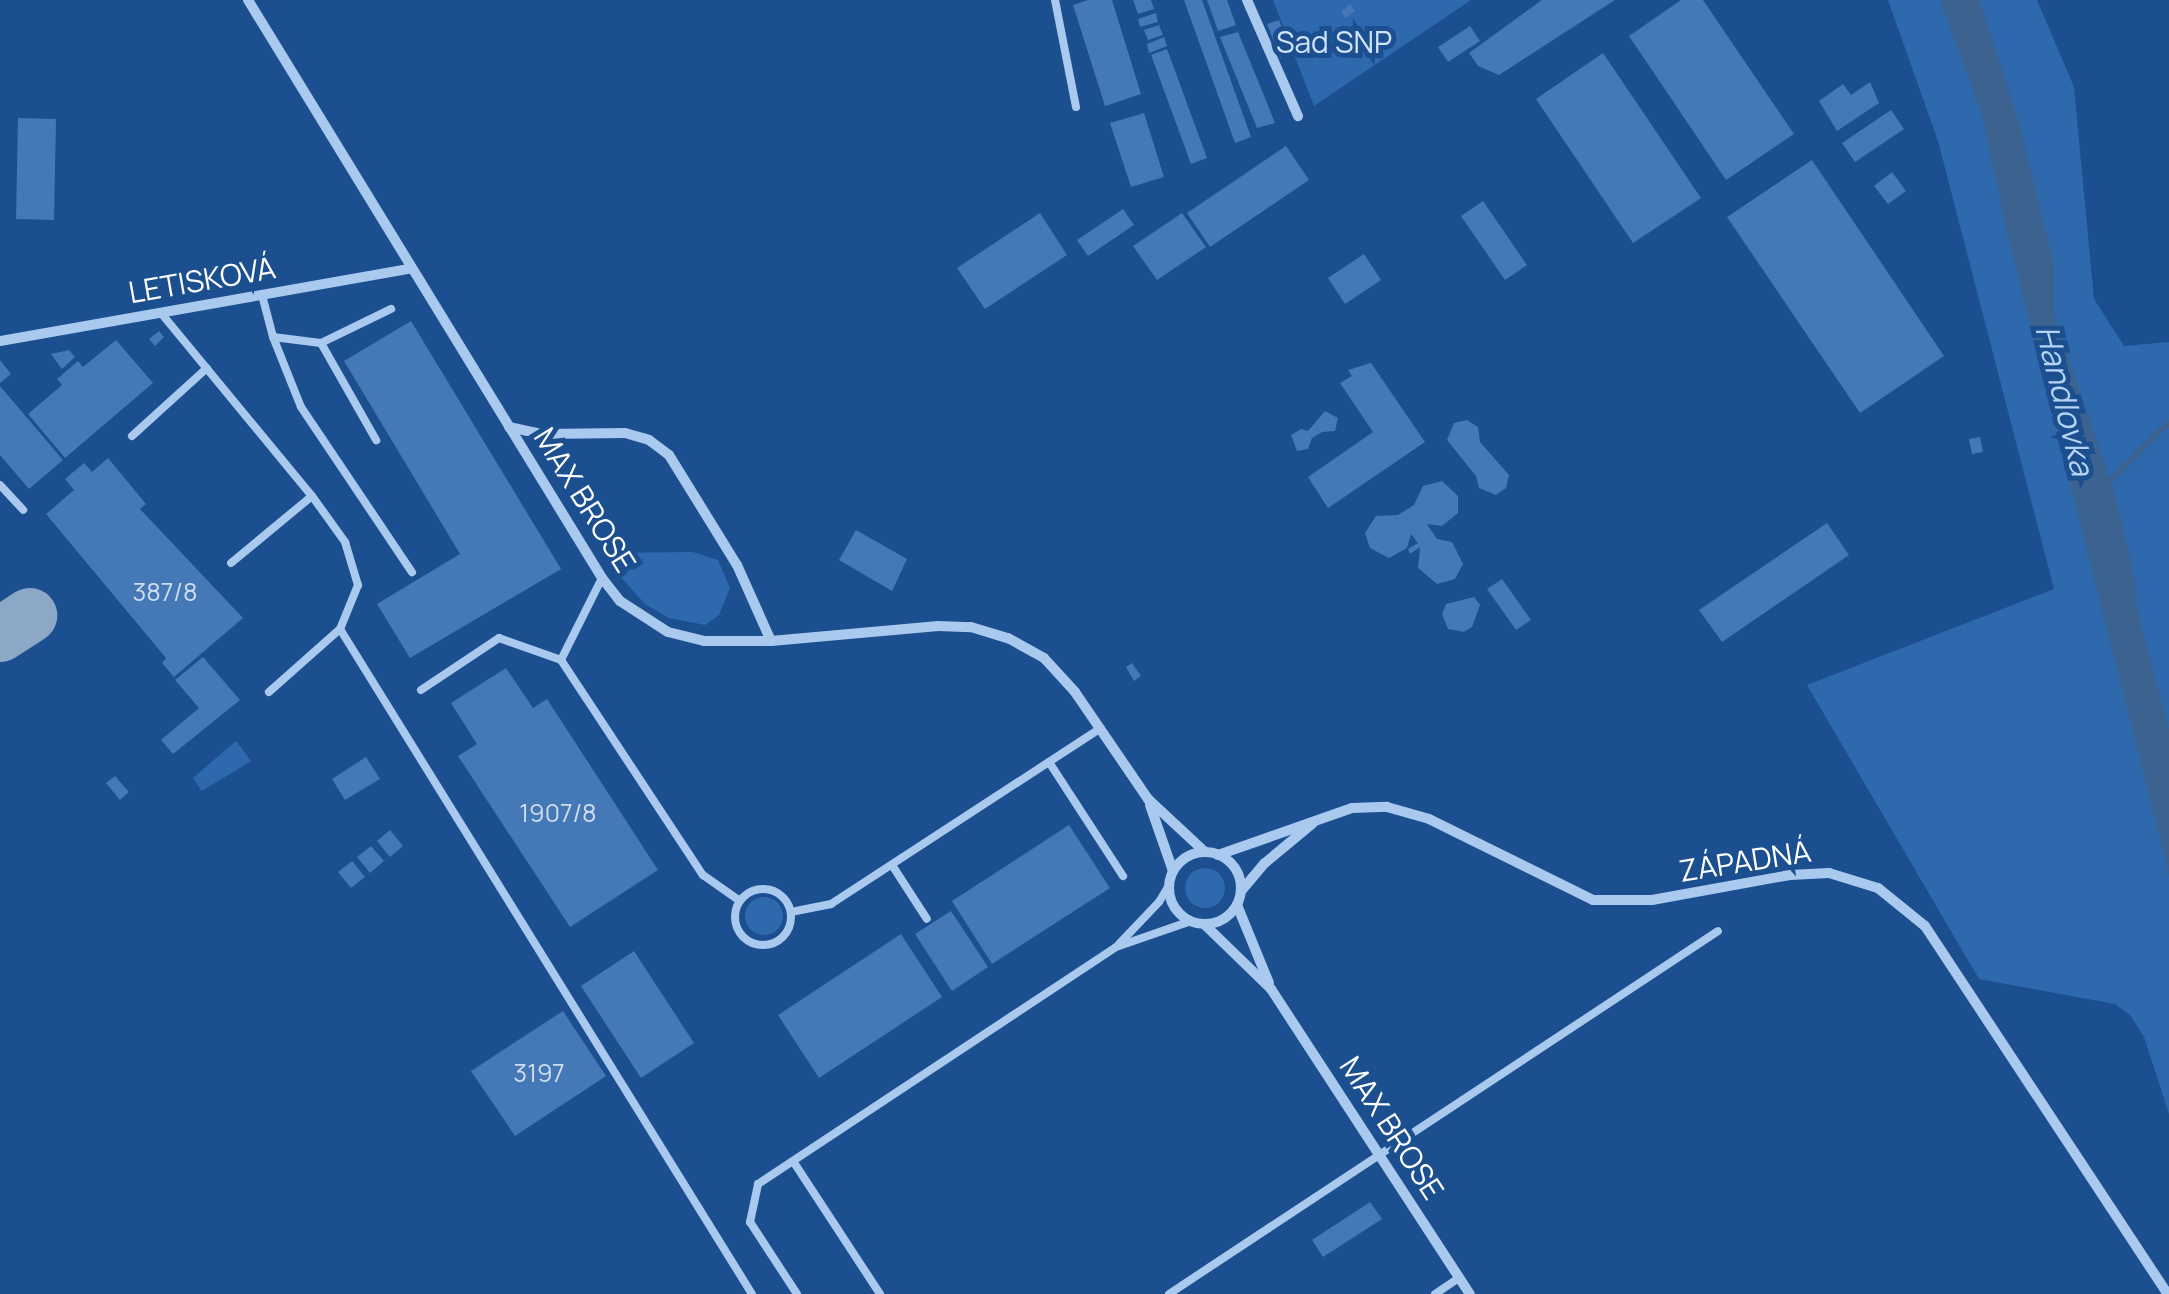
<!DOCTYPE html>
<html>
<head>
<meta charset="utf-8">
<style>
  body { margin:0 }
  #map { position:relative; width:2169px; height:1294px; overflow:hidden; background:#1b4f8f; font-family:Manrope,sans-serif }
  div>[style] { position:absolute }
  .green>* { inset:0; background:#2e69ad }
  .round { border-radius:50% }
  .water>* { inset:0; background:#3c6290 }
  .stream>* { height:6px; margin:-3px; padding:0 3px; transform-origin:3px; border-radius:3px; background:#3c6290 }
  .taxiway>* { height:55px; margin:-27.5px; padding:0 27.5px; transform-origin:27.5px; border-radius:27.5px; background:#8da7c7 }
  .building>* { inset:0; background:#4478b7 }
  .lane>* { height:8px; margin:-4px; padding:0 4px; transform-origin:4px; border-radius:4px; background:#a9c9ee }
  .lane>.ring { margin:-4px; padding:0; box-sizing:content-box; background:none; border:8px solid #a9c9ee; border-radius:50% }
  .street>* { height:10px; margin:-5px; padding:0 5px; transform-origin:5px; border-radius:5px; background:#a9c9ee }
  .street>.ring { margin:-5px; padding:0; box-sizing:content-box; background:none; border:10px solid #a9c9ee; border-radius:50% }
  span { translate:-50% -50%; white-space:nowrap; text-align:center; line-height:1.15; -webkit-text-stroke:10px #1b4f8f; paint-order:stroke }
  .number-label { font-size:25px; color:#d0dded }
  .number-label span { -webkit-text-stroke-width:0 }
  .park-label { font-size:30px; color:#cfe3fa }
  .street-label { font-size:30px; color:#fff }
  .water-label { font-size:32px; color:#b5d3f5; font-style:italic }
</style>
</head>
<body>
<div id="map">
  <div class="green">
    <div style="clip-path:polygon(1273px 0,1471px 0,1314px 106px)"></div>
    <div style="clip-path:polygon(1888px 0,2037px 0,2074px 87px,2094px 299px,2124px 346px,2169px 342px,2169px 1114px,2144px 1037px,2130px 1015px,2115px 1004px,1979px 979px,1807px 685px,2054px 589px,1938px 141px)"></div>
    <div style="clip-path:polygon(693px 552px,718px 560px,730px 588px,719px 615px,705px 625px,669px 618px,645px 604px,599px 553px)"></div>
    <div style="clip-path:polygon(236px 741px,251px 761px,202px 791px,193px 778px)"></div>
    <div class="round" style="left:1185px;top:868px;width:40px;height:40px"></div>
    <div class="round" style="left:745px;top:897px;width:38px;height:38px"></div>
  </div>
  <div class="water">
    <div style="clip-path:polygon(1940px 0,1979px 0,2018px 119px,2054px 264px,2054px 314px,2116px 499px,2135px 581px,2136px 605px,2169px 730px,2169px 875px,2006px 228px,1982px 115px)"></div>
  </div>
  <div class="stream">
    <div style="left:2106px;top:485px;width:89px;rotate:-45deg"></div>
  </div>
  <div class="taxiway">
    <div style="left:0;top:634px;width:35px;rotate:-33deg"></div>
  </div>
  <div class="building">
    <div style="clip-path:polygon(1088px 0,1112px 0,1141px 94px,1105px 106px,1073px 5px)"></div>
    <div style="clip-path:polygon(1133px 0,1151px 0,1154px 9px,1138px 14px)"></div>
    <div style="clip-path:polygon(1184px 0,1202px 0,1251px 137px,1235px 143px)"></div>
    <div style="clip-path:polygon(1207px 0,1227px 0,1236px 25px,1218px 31px)"></div>
    <div style="clip-path:polygon(1542px 0,1615px 0,1499px 75px,1478px 66px,1469px 53px)"></div>
    <div style="clip-path:polygon(1681px 0,1703px 0,1794px 134px,1726px 180px,1629px 36px)"></div>
    <div style="clip-path:polygon(1350px 4px,1355px 11px,1346px 18px,1341px 12px)"></div>
    <div style="clip-path:polygon(1156px 13px,1158px 22px,1140px 27px,1138px 19px)"></div>
    <div style="clip-path:polygon(1279px 20px,1292px 54px,1280px 58px,1267px 24px)"></div>
    <div style="clip-path:polygon(1159px 25px,1163px 35px,1148px 40px,1144px 30px)"></div>
    <div style="clip-path:polygon(1470px 26px,1480px 41px,1448px 62px,1438px 47px)"></div>
    <div style="clip-path:polygon(1238px 32px,1267px 103px,1275px 123px,1257px 128px,1224px 47px,1220px 37px)"></div>
    <div style="clip-path:polygon(1305px 34px,1310px 40px,1300px 48px,1296px 42px)"></div>
    <div style="clip-path:polygon(1164px 37px,1167px 46px,1149px 53px,1147px 44px)"></div>
    <div style="clip-path:polygon(1167px 49px,1207px 158px,1191px 164px,1151px 55px)"></div>
    <div style="clip-path:polygon(1603px 53px,1701px 198px,1633px 243px,1536px 99px)"></div>
    <div style="clip-path:polygon(1870px 82px,1879px 103px,1837px 131px,1819px 101px,1843px 84px,1851px 95px)"></div>
    <div style="clip-path:polygon(1891px 110px,1904px 129px,1855px 162px,1842px 143px)"></div>
    <div style="clip-path:polygon(1144px 113px,1164px 177px,1131px 187px,1110px 123px)"></div>
    <div style="clip-path:polygon(18px 118px,56px 119px,54px 220px,16px 219px)"></div>
    <div style="clip-path:polygon(1286px 146px,1309px 180px,1210px 247px,1187px 213px)"></div>
    <div style="clip-path:polygon(1812px 160px,1944px 356px,1860px 413px,1727px 217px)"></div>
    <div style="clip-path:polygon(1892px 172px,1906px 191px,1888px 204px,1874px 186px)"></div>
    <div style="clip-path:polygon(1483px 201px,1527px 265px,1505px 280px,1461px 216px)"></div>
    <div style="clip-path:polygon(1123px 209px,1134px 225px,1088px 256px,1077px 240px)"></div>
    <div style="clip-path:polygon(1040px 213px,1067px 255px,985px 309px,957px 268px)"></div>
    <div style="clip-path:polygon(1182px 213px,1206px 247px,1157px 280px,1133px 246px)"></div>
    <div style="clip-path:polygon(1364px 254px,1381px 280px,1345px 304px,1328px 278px)"></div>
    <div style="clip-path:polygon(411px 321px,561px 569px,410px 658px,377px 604px,460px 554px,344px 361px)"></div>
    <div style="clip-path:polygon(159px 331px,164px 337px,155px 346px,149px 339px)"></div>
    <div style="clip-path:polygon(116px 340px,153px 383px,65px 458px,28px 414px,62px 385px,57px 379px,78px 361px,83px 367px)"></div>
    <div style="clip-path:polygon(69px 350px,75px 357px,62px 369px,51px 354px)"></div>
    <div style="clip-path:polygon(0 360px,11px 374px,0 383px)"></div>
    <div style="clip-path:polygon(1371px 363px,1425px 442px,1328px 508px,1308px 477px,1373px 432px,1340px 383px,1352px 376px,1348px 370px)"></div>
    <div style="clip-path:polygon(0 386px,63px 460px,29px 489px,0 455px)"></div>
    <div style="clip-path:polygon(1325px 411px,1338px 418px,1335px 431px,1322px 432px,1312px 438px,1308px 449px,1297px 451px,1291px 435px,1301px 429px,1308px 431px)"></div>
    <div style="clip-path:polygon(1467px 420px,1478px 427px,1480px 442px,1509px 475px,1506px 488px,1496px 495px,1479px 488px,1476px 476px,1447px 440px,1454px 423px)"></div>
    <div style="clip-path:polygon(1980px 437px,1983px 452px,1972px 454px,1969px 439px)"></div>
    <div style="clip-path:polygon(108px 458px,146px 504px,140px 509px,243px 618px,174px 677px,162px 663px,166px 658px,46px 514px,74px 490px,65px 479px,84px 463px,92px 472px)"></div>
    <div style="clip-path:polygon(1442px 481px,1458px 496px,1458px 513px,1442px 526px,1427px 524px,1437px 539px,1452px 542px,1463px 564px,1455px 579px,1437px 584px,1418px 568px,1420px 547px,1410px 554px,1408px 549px,1418px 543px,1411px 534px,1407px 548px,1389px 558px,1370px 548px,1365px 533px,1376px 516px,1398px 515px,1414px 505px,1423px 486px)"></div>
    <div style="clip-path:polygon(1827px 523px,1849px 555px,1722px 642px,1699px 610px)"></div>
    <div style="clip-path:polygon(856px 530px,907px 559px,892px 591px,839px 560px)"></div>
    <div style="clip-path:polygon(1502px 579px,1531px 620px,1516px 630px,1487px 589px)"></div>
    <div style="clip-path:polygon(1474px 597px,1480px 605px,1472px 627px,1464px 632px,1448px 629px,1442px 614px,1446px 604px)"></div>
    <div style="clip-path:polygon(203px 657px,240px 700px,173px 754px,161px 740px,199px 708px,175px 680px)"></div>
    <div style="clip-path:polygon(1132px 663px,1141px 676px,1134px 681px,1126px 667px)"></div>
    <div style="clip-path:polygon(506px 668px,533px 708px,547px 699px,658px 870px,570px 927px,458px 756px,477px 744px,451px 703px)"></div>
    <div style="clip-path:polygon(366px 757px,380px 779px,345px 800px,332px 779px)"></div>
    <div style="clip-path:polygon(115px 776px,129px 792px,120px 800px,106px 783px)"></div>
    <div style="clip-path:polygon(1069px 825px,1110px 888px,992px 964px,952px 901px)"></div>
    <div style="clip-path:polygon(390px 830px,403px 846px,390px 857px,377px 841px)"></div>
    <div style="clip-path:polygon(371px 846px,384px 861px,370px 873px,357px 857px)"></div>
    <div style="clip-path:polygon(352px 861px,365px 877px,351px 888px,338px 872px)"></div>
    <div style="clip-path:polygon(951px 911px,988px 967px,952px 991px,915px 934px)"></div>
    <div style="clip-path:polygon(901px 934px,942px 997px,819px 1078px,778px 1015px)"></div>
    <div style="clip-path:polygon(634px 951px,694px 1043px,641px 1078px,581px 986px)"></div>
    <div style="clip-path:polygon(563px 1011px,606px 1076px,515px 1136px,471px 1071px)"></div>
    <div style="clip-path:polygon(1370px 1202px,1382px 1219px,1323px 1257px,1312px 1240px)"></div>
  </div>
  <div class="lane">
    <div style="left:1055px;top:0;width:109px;rotate:78.9deg"></div>
    <div style="left:262px;top:295px;width:43px;rotate:75.3deg"></div>
    <div style="left:273px;top:337px;width:48px;rotate:7.1deg"></div>
    <div style="left:321px;top:343px;width:78px;rotate:-25.9deg"></div>
    <div style="left:161px;top:313px;width:237px;rotate:50.5deg"></div>
    <div style="left:312px;top:496px;width:57px;rotate:54.3deg"></div>
    <div style="left:345px;top:542px;width:45px;rotate:73.2deg"></div>
    <div style="left:358px;top:585px;width:48px;rotate:112.2deg"></div>
    <div style="left:340px;top:629px;width:95px;rotate:138.4deg"></div>
    <div style="left:273px;top:337px;width:75px;rotate:68.2deg"></div>
    <div style="left:301px;top:407px;width:199px;rotate:56.1deg"></div>
    <div style="left:321px;top:343px;width:112px;rotate:60.4deg"></div>
    <div style="left:132px;top:436px;width:101px;rotate:-42.2deg"></div>
    <div style="left:0;top:485px;width:34px;rotate:47deg"></div>
    <div style="left:231px;top:563px;width:105px;rotate:-39.6deg"></div>
    <div style="left:602px;top:578px;width:92px;rotate:116.6deg"></div>
    <div style="left:561px;top:660px;width:258px;rotate:56.6deg"></div>
    <div style="left:703px;top:875px;width:45px;rotate:35.1deg"></div>
    <div style="left:340px;top:629px;width:782px;rotate:58.22deg"></div>
    <div style="left:421px;top:690px;width:94px;rotate:-33.7deg"></div>
    <div style="left:499px;top:638px;width:66px;rotate:19.5deg"></div>
    <div style="left:1049px;top:762px;width:136px;rotate:57deg"></div>
    <div style="left:892px;top:865px;width:64px;rotate:57.1deg"></div>
    <div class="ring" style="left:735px;top:889px;width:48px;height:48px"></div>
    <div style="left:791px;top:912px;width:41px;rotate:-11.3deg"></div>
    <div style="left:831px;top:904px;width:322px;rotate:-33.1deg"></div>
    <div style="left:1119px;top:944px;width:58px;rotate:-46.4deg"></div>
    <div style="left:1159px;top:902px;width:21px;rotate:-59deg"></div>
    <div style="left:793px;top:1161px;width:159px;rotate:56.8deg"></div>
    <div style="left:797px;top:1294px;width:86px;rotate:-123.1deg"></div>
    <div style="left:750px;top:1222px;width:39px;rotate:-78deg"></div>
    <div style="left:758px;top:1184px;width:429px;rotate:-33.5deg"></div>
    <div style="left:1116px;top:947px;width:79px;rotate:-19.1deg"></div>
    <div style="left:1169px;top:1294px;width:658px;rotate:-33.47deg"></div>
    <div style="left:1435px;top:1294px;width:30px;rotate:-34deg"></div>
  </div>
  <div class="street">
    <div style="left:248px;top:0;width:678px;rotate:58.51deg"></div>
    <div style="left:602px;top:578px;width:29px;rotate:52deg"></div>
    <div style="left:620px;top:601px;width:57px;rotate:32.9deg"></div>
    <div style="left:668px;top:632px;width:37px;rotate:14deg"></div>
    <div style="left:704px;top:641px;width:67px"></div>
    <div style="left:771px;top:641px;width:168px;rotate:-5.1deg"></div>
    <div style="left:938px;top:626px;width:33px;rotate:2deg"></div>
    <div style="left:971px;top:627px;width:39px;rotate:17deg"></div>
    <div style="left:1008px;top:638px;width:41px;rotate:29.1deg"></div>
    <div style="left:1044px;top:658px;width:46px;rotate:47.6deg"></div>
    <div style="left:1075px;top:692px;width:130px;rotate:55.7deg"></div>
    <div style="left:1148px;top:799px;width:78px;rotate:42.9deg"></div>
    <div style="left:1247px;top:0;width:127px;rotate:66.3deg"></div>
    <div style="left:0;top:341px;width:418px;rotate:-10deg"></div>
    <div style="left:509px;top:427px;width:35px;rotate:12deg"></div>
    <div style="left:543px;top:434px;width:82px;rotate:-0.7deg"></div>
    <div style="left:625px;top:433px;width:25px;rotate:16deg"></div>
    <div style="left:649px;top:440px;width:25px;rotate:37deg"></div>
    <div style="left:669px;top:455px;width:129px;rotate:58.3deg"></div>
    <div style="left:737px;top:565px;width:83px;rotate:65.9deg"></div>
    <div style="left:1150px;top:805px;width:70px;rotate:70.8deg"></div>
    <div class="ring" style="left:1169px;top:852px;width:62px;height:62px"></div>
    <div style="left:1218px;top:855px;width:142px;rotate:-19.3deg"></div>
    <div style="left:1352px;top:808px;width:35px;rotate:-2deg"></div>
    <div style="left:1387px;top:807px;width:44px;rotate:15.9deg"></div>
    <div style="left:1429px;top:819px;width:183px;rotate:26.3deg"></div>
    <div style="left:1593px;top:900px;width:59px"></div>
    <div style="left:1652px;top:900px;width:140px;rotate:-10.3deg"></div>
    <div style="left:1790px;top:875px;width:39px;rotate:-3deg"></div>
    <div style="left:1829px;top:873px;width:51px;rotate:17deg"></div>
    <div style="left:1878px;top:888px;width:60px;rotate:39deg"></div>
    <div style="left:1925px;top:926px;width:441px;rotate:56.6deg"></div>
    <div style="left:1242px;top:890px;width:35px;rotate:-50deg"></div>
    <div style="left:1265px;top:863px;width:62px;rotate:-39.8deg"></div>
    <div style="left:1237px;top:905px;width:84px;rotate:67.7deg"></div>
    <div style="left:1204px;top:924px;width:93px;rotate:44.1deg"></div>
    <div style="left:1271px;top:989px;width:364px;rotate:56.9deg"></div>
  </div>
  <div class="number-label">
    <span style="left:165px;top:592px">387/8</span>
    <span style="left:558px;top:813px">1907/8</span>
    <span style="left:539px;top:1073px">3197</span>
  </div>
  <div class="park-label">
    <span style="left:1334px;top:42px">Sad SNP</span>
  </div>
  <div class="street-label">
    <span style="left:202px;top:280px;rotate:-10deg">LETISKOVÁ</span>
    <span style="left:585px;top:500px;rotate:58deg">MAX BROSE</span>
    <span style="left:1745px;top:861px;rotate:-9deg">ZÁPADNÁ</span>
    <span style="left:1392px;top:1128px;rotate:57deg">MAX BROSE</span>
  </div>
  <div class="water-label">
    <span style="left:2065px;top:400px;rotate:76deg">Handlovka</span>
  </div>
</div>
</body>
</html>
